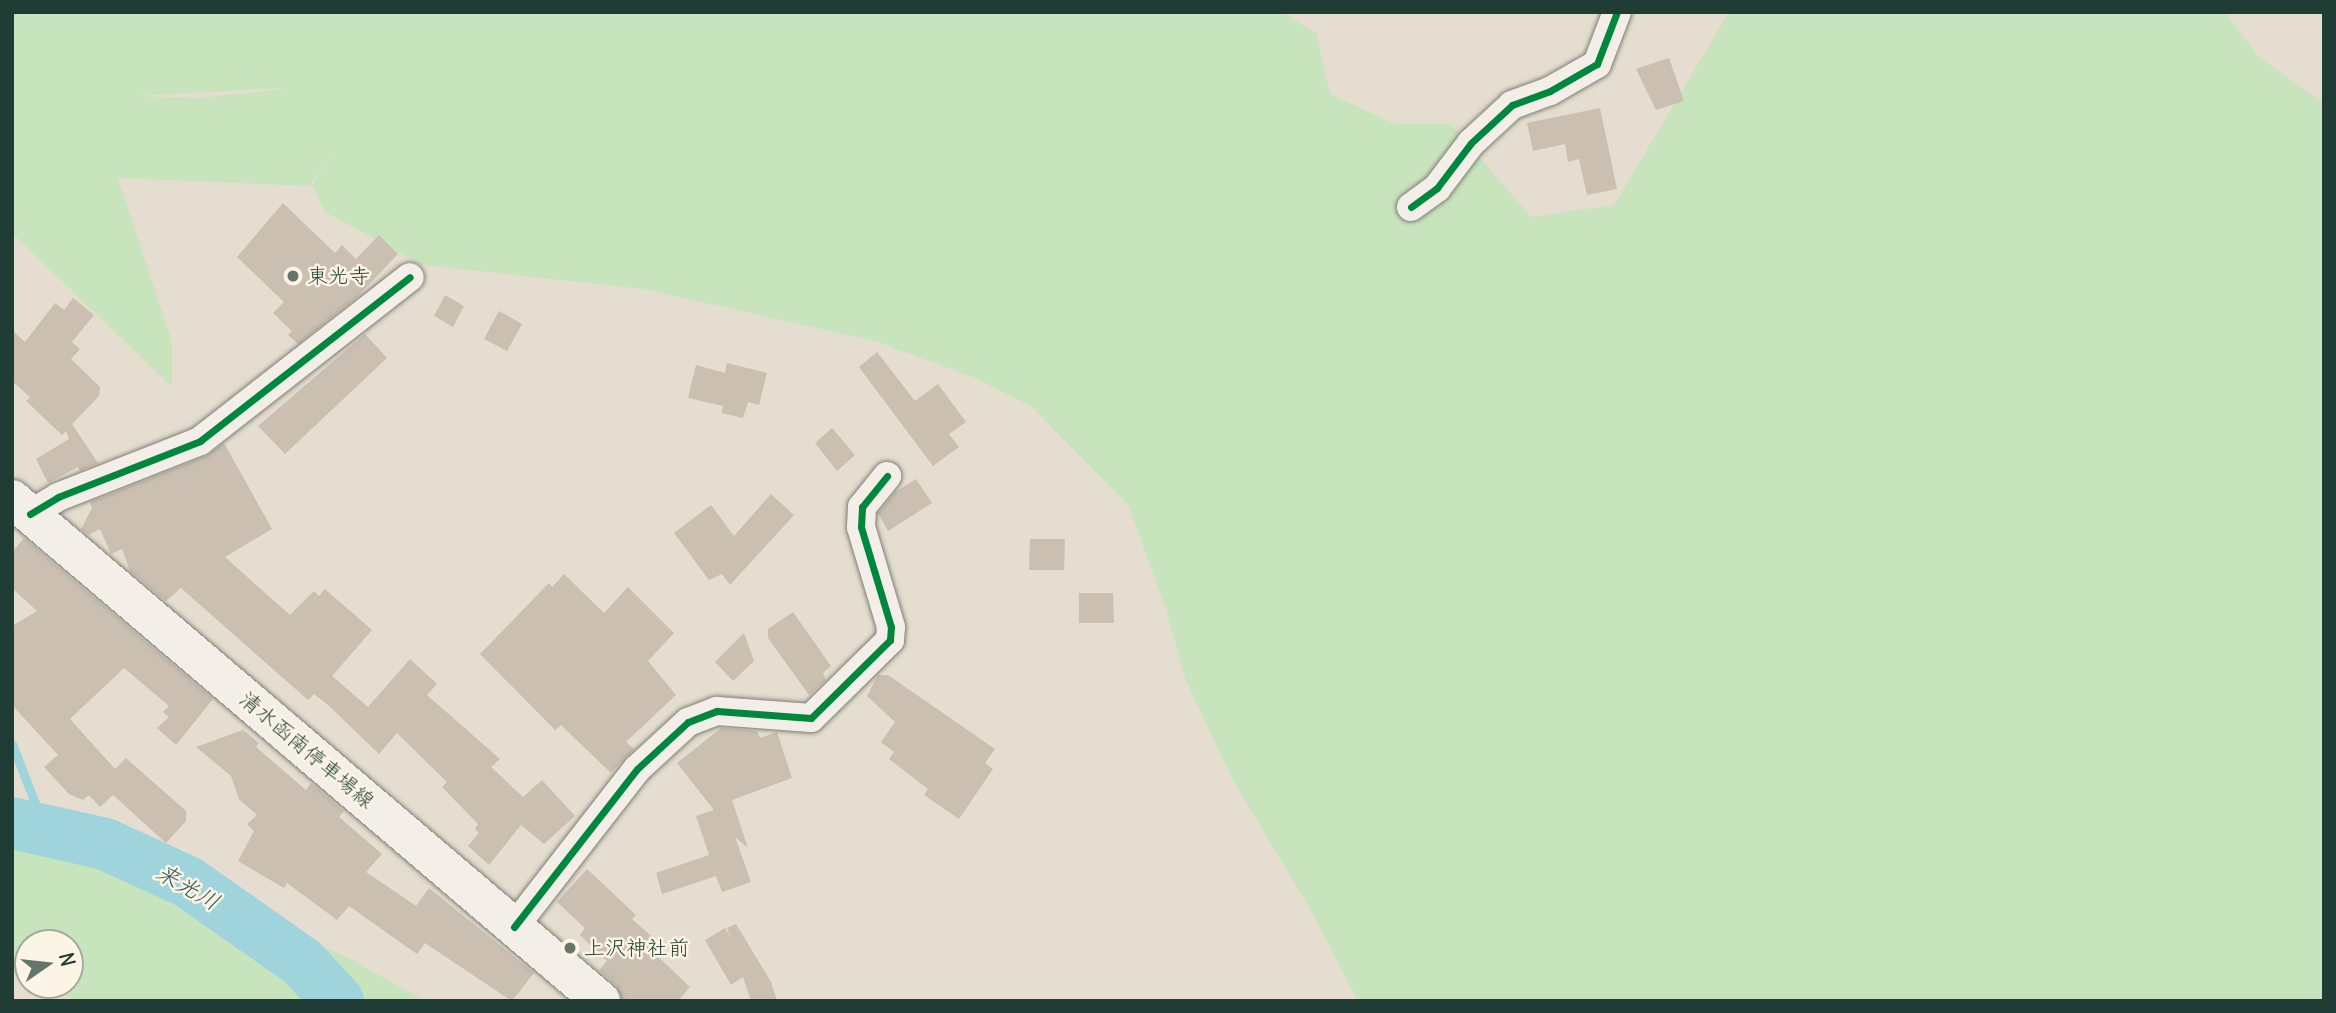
<!DOCTYPE html>
<html>
<head>
<meta charset="utf-8">
<style>
  body { margin:0 }
  #map { position:relative; width:2336px; height:1013px; overflow:hidden; background:#e5ddcf; font-family:Delius,"Klee One",sans-serif }
  div>[style] { position:absolute }
  .green>* { inset:0; background:#c8e4bd }
  .stream>* { height:9px; margin:-4.5px; padding:0 4.5px; transform-origin:4.5px; border-radius:4.5px; background:#a0d4dc }
  .river>* { height:52px; margin:-26px; padding:0 26px; transform-origin:26px; border-radius:26px; background:#a0d4dc }
  .building>* { inset:0; background:#cabfb1 }
  .roads { filter:drop-shadow(0 0 2px #7e8078) drop-shadow(0 0 2px #7e8078) }
  .street>* { height:28px; margin:-14px; padding:0 14px; transform-origin:14px; border-radius:14px; background:#f3efe8 }
  .secondary>* { height:38px; margin:-19px; padding:0 19px; transform-origin:19px; border-radius:19px; background:#f3efe8 }
  .cycleway>* { height:7px; margin:-3.5px; padding:0 3.5px; transform-origin:3.5px; border-radius:3.5px; background:#00873e }
  .dots>* { width:19px; height:19px; translate:-50% -50%; box-sizing:border-box; border:4px solid #fcf5e5; border-radius:50% }
  span { translate:-50% -50%; white-space:nowrap; text-align:center; line-height:1.15; -webkit-text-stroke:5px #fcf5e5; paint-order:stroke }
  .poi-label { font-size:21px; color:#1f3d34 }
  .left { translate:0 -50%; text-align:left }
  .street-label { font-size:21px; color:#1f3d34 }
  .water-label { font-size:23px; color:#335a57; font-style:italic }
  .frame { position:absolute; inset:0; border:14px solid #1f3d34; pointer-events:none }
  .north { position:absolute; left:14px; top:929px; width:70px; height:70px; box-sizing:border-box; background:#fcf5e5; border:2px solid #a4ab9e; border-radius:50%; rotate:76deg; font-size:19px; font-weight:700; line-height:28px; text-align:center; color:#1f3d34 }
  .north::after { content:''; display:block; margin:auto; width:24px; height:32px; background:#64756a; clip-path:polygon(50% 0,100% 100%,50% 72%,0 100%) }
</style>
</head>
<body>
<div id="map">
  <div class="green">
    <div style="clip-path:polygon(evenodd,12px 12px,1283px 13px,1316px 33px,1330px 94px,1395px 124px,1451px 124px,1531px 217px,1614px 205px,1729px 12px,2225px 12px,2258px 56px,2324px 104px,2324px 1001px,1358px 1001px,1314px 916px,1232px 779px,1185px 678px,1166px 609px,1128px 505px,1032px 407px,975px 378px,875px 341px,643px 289px,423px 265px,325px 212px,312px 185px,340px 145px,309px 186px,118px 178px,172px 342px,172px 387px,12px 233px,12px 12px,284px 89px,199px 98px,135px 96px,284px 88px,284px 89px)"></div>
    <div style="clip-path:polygon(12px 802px,350px 959px,425px 1001px,78px 1001px,39px 985px,70px 985px,70px 943px,28px 943px,28px 980px,12px 974px)"></div>
  </div>
  <div class="stream">
    <div style="left:12px;top:744px;width:69px;rotate:68.7deg"></div>
    <div style="left:37px;top:808px;width:19px;rotate:87deg"></div>
  </div>
  <div class="river">
    <div style="left:12px;top:823px;width:95px;rotate:12.7deg"></div>
    <div style="left:105px;top:844px;width:91px;rotate:24.6deg"></div>
    <div style="left:188px;top:882px;width:139px;rotate:35.1deg"></div>
    <div style="left:302px;top:962px;width:53px;rotate:47.3deg"></div>
  </div>
  <div class="building">
    <div style="clip-path:polygon(1669px 58px,1684px 101px,1656px 110px,1636px 69px)"></div>
    <div style="clip-path:polygon(1600px 108px,1617px 189px,1587px 195px,1579px 159px,1568px 162px,1565px 144px,1533px 151px,1527px 123px)"></div>
    <div style="clip-path:polygon(283px 203px,335px 253px,342px 245px,356px 259px,379px 235px,398px 254px,357px 297px,298px 344px,288px 335px,292px 331px,273px 313px,284px 302px,237px 257px)"></div>
    <div style="clip-path:polygon(445px 295px,464px 306px,453px 327px,434px 316px)"></div>
    <div style="clip-path:polygon(73px 298px,94px 315px,72px 342px,80px 349px,71px 359px,100px 387px,99px 396px,72px 424px,98px 463px,80px 471px,78px 467px,48px 483px,36px 459px,69px 439px,66px 431px,62px 435px,26px 401px,30px 397px,12px 381px,12px 330px,25px 342px,55px 303px,64px 310px)"></div>
    <div style="clip-path:polygon(499px 311px,522px 324px,507px 351px,484px 339px)"></div>
    <div style="clip-path:polygon(365px 334px,387px 358px,285px 454px,258px 426px)"></div>
    <div style="clip-path:polygon(877px 352px,915px 401px,938px 384px,966px 422px,949px 434px,959px 447px,933px 466px,859px 367px)"></div>
    <div style="clip-path:polygon(727px 363px,767px 373px,759px 405px,748px 402px,743px 418px,722px 413px,723px 406px,688px 398px,696px 365px,725px 373px)"></div>
    <div style="clip-path:polygon(832px 428px,855px 455px,837px 471px,815px 443px)"></div>
    <div style="clip-path:polygon(224px 443px,272px 529px,225px 557px,290px 615px,314px 591px,319px 596px,325px 589px,372px 630px,332px 676px,368px 707px,410px 659px,437px 684px,427px 695px,500px 759px,491px 767px,523px 797px,542px 780px,575px 816px,544px 844px,521px 825px,489px 865px,468px 846px,479px 833px,475px 829px,478px 824px,442px 787px,447px 782px,397px 733px,379px 754px,328px 705px,314px 694px,308px 700px,181px 588px,166px 601px,130px 571px,122px 549px,111px 554px,100px 529px,88px 535px,81px 529px,92px 508px,90px 502px,206px 456px)"></div>
    <div style="clip-path:polygon(916px 479px,932px 503px,888px 531px,878px 513px,895px 492px)"></div>
    <div style="clip-path:polygon(771px 494px,794px 515px,730px 585px,722px 574px,709px 580px,674px 533px,711px 505px,734px 536px)"></div>
    <div style="clip-path:polygon(24px 538px,213px 699px,176px 745px,157px 728px,169px 717px,163px 712px,169px 706px,124px 668px,70px 719px,115px 769px,126px 758px,186px 811px,186px 821px,166px 843px,113px 795px,100px 807px,89px 795px,83px 800px,69px 794px,44px 767px,58px 755px,12px 705px,12px 626px,37px 611px,12px 588px,12px 552px)"></div>
    <div style="clip-path:polygon(1030px 539px,1065px 539px,1064px 570px,1029px 570px)"></div>
    <div style="clip-path:polygon(564px 574px,604px 613px,628px 587px,674px 633px,648px 661px,676px 695px,626px 742px,634px 749px,611px 773px,561px 725px,555px 730px,480px 654px,549px 583px,552px 587px)"></div>
    <div style="clip-path:polygon(1079px 593px,1113px 593px,1114px 623px,1079px 623px)"></div>
    <div style="clip-path:polygon(793px 612px,831px 666px,823px 673px,826px 680px,809px 695px,768px 638px,768px 629px)"></div>
    <div style="clip-path:polygon(744px 633px,754px 661px,733px 681px,715px 662px)"></div>
    <div style="clip-path:polygon(878px 675px,888px 675px,995px 749px,985px 763px,993px 769px,959px 819px,924px 795px,928px 789px,889px 759px,894px 752px,881px 742px,895px 722px,867px 696px)"></div>
    <div style="clip-path:polygon(721px 728px,757px 731px,760px 738px,777px 732px,792px 778px,732px 800px,748px 848px,735px 837px,751px 882px,722px 892px,716px 876px,662px 894px,656px 873px,709px 855px,696px 816px,714px 810px,677px 763px)"></div>
    <div style="clip-path:polygon(243px 730px,259px 743px,256px 747px,306px 790px,311px 783px,344px 811px,339px 817px,382px 854px,366px 872px,416px 906px,429px 888px,534px 973px,512px 1001px,425px 943px,417px 954px,349px 906px,337px 920px,287px 883px,284px 888px,238px 861px,254px 831px,247px 824px,257px 815px,239px 799px,231px 776px,196px 747px)"></div>
    <div style="clip-path:polygon(587px 869px,636px 915px,632px 919px,659px 943px,652px 951px,690px 987px,678px 1001px,622px 1001px,616px 985px,599px 970px,607px 961px,580px 935px,585px 928px,557px 902px)"></div>
    <div style="clip-path:polygon(736px 924px,771px 982px,777px 1001px,751px 1001px,743px 977px,731px 985px,705px 940px,725px 928px,731px 938px,727px 928px)"></div>
  </div>
  <div class="roads">
    <div class="street">
      <div style="left:1411px;top:207px;width:32px;rotate:-36deg"></div>
      <div style="left:1437px;top:188px;width:56px;rotate:-52.9deg"></div>
      <div style="left:1471px;top:143px;width:56px;rotate:-42.8deg"></div>
      <div style="left:1512px;top:105px;width:40px;rotate:-20.2deg"></div>
      <div style="left:1550px;top:91px;width:54px;rotate:-29.9deg"></div>
      <div style="left:1597px;top:64px;width:56px;rotate:-69deg"></div>
      <div style="left:30px;top:514px;width:33px;rotate:-31deg"></div>
      <div style="left:58px;top:497px;width:153px;rotate:-21.5deg"></div>
      <div style="left:200px;top:441px;width:266px;rotate:-38deg"></div>
      <div style="left:514px;top:927px;width:200px;rotate:-52.1deg"></div>
      <div style="left:637px;top:769px;width:69px;rotate:-42.7deg"></div>
      <div style="left:688px;top:722px;width:31px;rotate:-21deg"></div>
      <div style="left:717px;top:711px;width:94px;rotate:4.3deg"></div>
      <div style="left:811px;top:718px;width:111px;rotate:-44.6deg"></div>
      <div style="left:890px;top:640px;width:13px;rotate:-86deg"></div>
      <div style="left:891px;top:627px;width:104px;rotate:-106.7deg"></div>
      <div style="left:861px;top:527px;width:20px;rotate:-87deg"></div>
      <div style="left:862px;top:507px;width:40px;rotate:-51deg"></div>
    </div>
    <div class="secondary">
      <div style="left:12px;top:499px;width:774px;rotate:40.44deg"></div>
    </div>
  </div>
  <div class="cycleway">
    <div style="left:1411px;top:207px;width:32px;rotate:-36deg"></div>
    <div style="left:1437px;top:188px;width:56px;rotate:-52.9deg"></div>
    <div style="left:1471px;top:143px;width:56px;rotate:-42.8deg"></div>
    <div style="left:1512px;top:105px;width:40px;rotate:-20.2deg"></div>
    <div style="left:1550px;top:91px;width:54px;rotate:-29.9deg"></div>
    <div style="left:1597px;top:64px;width:56px;rotate:-69deg"></div>
    <div style="left:30px;top:514px;width:33px;rotate:-31deg"></div>
    <div style="left:58px;top:497px;width:153px;rotate:-21.5deg"></div>
    <div style="left:200px;top:441px;width:266px;rotate:-38deg"></div>
    <div style="left:514px;top:927px;width:200px;rotate:-52.1deg"></div>
    <div style="left:637px;top:769px;width:69px;rotate:-42.7deg"></div>
    <div style="left:688px;top:722px;width:31px;rotate:-21deg"></div>
    <div style="left:717px;top:711px;width:94px;rotate:4.3deg"></div>
    <div style="left:811px;top:718px;width:111px;rotate:-44.6deg"></div>
    <div style="left:890px;top:640px;width:13px;rotate:-86deg"></div>
    <div style="left:891px;top:627px;width:104px;rotate:-106.7deg"></div>
    <div style="left:861px;top:527px;width:20px;rotate:-87deg"></div>
    <div style="left:862px;top:507px;width:40px;rotate:-51deg"></div>
  </div>
  <div class="dots">
    <div style="left:293px;top:276px;background:#64756a"></div>
    <div style="left:570px;top:948px;background:#64756a"></div>
  </div>
  <div class="poi-label">
    <span class="left" style="left:307px;top:276px">東光寺</span>
    <span class="left" style="left:584px;top:948px">上沢神社前</span>
  </div>
  <div class="street-label">
    <span style="left:307px;top:750px;rotate:40deg">清水函南停車場線</span>
  </div>
  <div class="water-label">
    <span style="left:188px;top:887px;rotate:30deg">来光川</span>
  </div>
  <div class="frame"></div>
  <div class="north">N</div>
</div>
</body>
</html>
